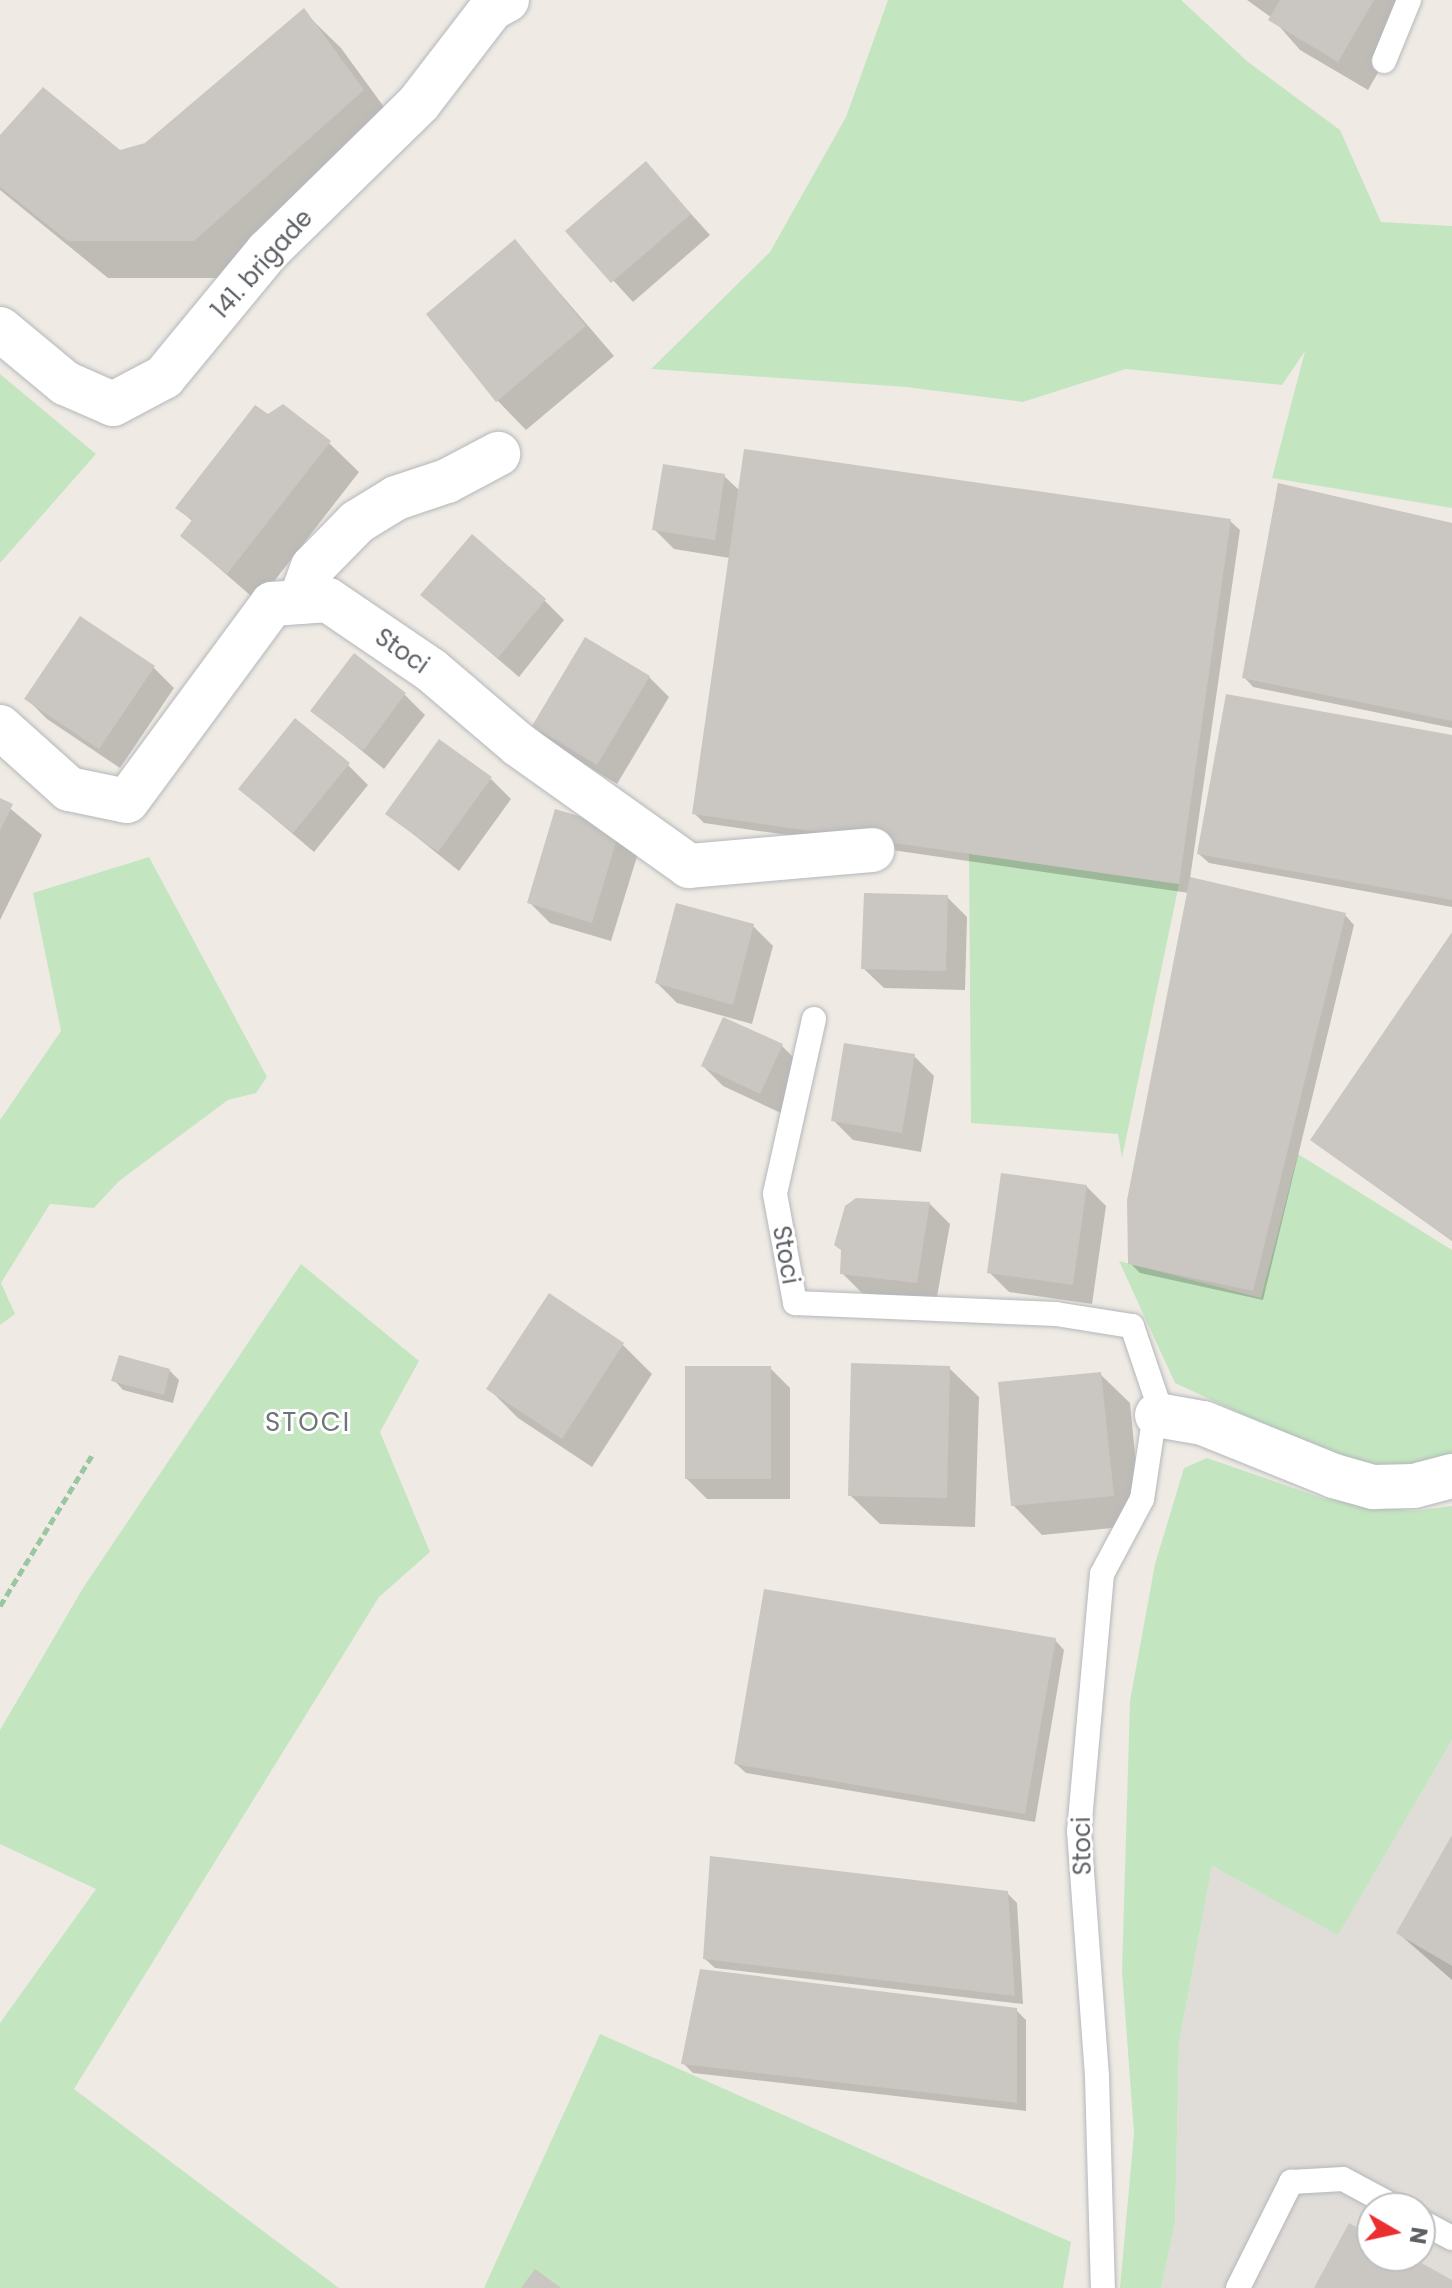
<!DOCTYPE html>
<html>
<head>
<meta charset="utf-8">
<style>
  body { margin:0 }
  #map { position:relative; width:1452px; height:2288px; overflow:hidden; background:#efebe4; font-family:Poppins,sans-serif }
  div>[style] { position:absolute }
  .industrial>* { inset:0; background:#e0ddd8 }
  .green>* { inset:0; background:#c3e6c0 }
  .shadow>* { inset:0; background:#0003 }
  .building>* { inset:0; background:#cac6c1 }
  .path>* { height:5px; margin-top:-2.5px; transform-origin:0; background:repeating-linear-gradient(90deg,#99c7a2 0 8px,transparent 0 12px) }
  .roads { filter:drop-shadow(0 0 2px #b4b7bb) drop-shadow(0 0 2px #b4b7bb) }
  .lane>* { height:24px; margin:-12px; padding:0 12px; transform-origin:12px; border-radius:12px; background:#fff }
  .street>* { height:44px; margin:-22px; padding:0 22px; transform-origin:22px; border-radius:22px; background:#fff }
  span { translate:-50% -50%; white-space:nowrap; text-align:center; line-height:1.15; -webkit-text-stroke:6px #fff; paint-order:stroke }
  .street-label { font-size:24px; color:#5c6065 }
  .neighbourhood-label { font-size:26px; color:#6d7377; letter-spacing:2px }
  .north { position:absolute; left:1356px; top:2192px; width:80px; height:80px; box-sizing:border-box; background:#fff; border:2px solid #bebfc1; border-radius:50%; rotate:99deg; font-size:22px; font-weight:700; line-height:32px; text-align:center; color:#5c6065 }
  .north::after { content:''; display:block; margin:auto; width:28px; height:36px; background:#eb2e30; clip-path:polygon(50% 0,100% 100%,50% 72%,0 100%) }
</style>
</head>
<body>
<div id="map">
  <div class="industrial">
    <div style="clip-path:polygon(evenodd,1452px 1740px,1452px 2288px,1161px 2288px,1175px 2223px,1179px 2043px,1212px 1866px,1338px 1934px,1452px 1740px,1372px 2208px,1420px 2208px,1420px 2256px,1372px 2256px,1372px 2208px)"></div>
  </div>
  <div class="green">
    <div style="clip-path:polygon(888px 0,1181px 0,1248px 62px,1340px 130px,1381px 222px,1452px 226px,1452px 508px,1272px 478px,1305px 351px,1282px 385px,1126px 369px,1023px 402px,906px 387px,651px 369px,770px 252px,846px 117px)"></div>
    <div style="clip-path:polygon(0 374px,96px 454px,0 563px)"></div>
    <div style="clip-path:polygon(969px 854px,1179px 884px,1122px 1158px,1118px 1134px,971px 1123px)"></div>
    <div style="clip-path:polygon(149px 857px,267px 1077px,256px 1093px,228px 1100px,119px 1181px,94px 1208px,50px 1204px,1px 1283px,15px 1314px,0 1325px,0 1120px,61px 1031px,33px 893px)"></div>
    <div style="clip-path:polygon(1298px 1154px,1452px 1250px,1452px 1454px,1425px 1465px,1373px 1466px,1332px 1456px,1175px 1383px,1119px 1261px,1261px 1298px)"></div>
    <div style="clip-path:polygon(301px 1264px,419px 1361px,380px 1432px,430px 1552px,379px 1597px,74px 2089px,339px 2288px,0 2288px,0 2023px,96px 1889px,0 1844px,0 1730px,83px 1588px)"></div>
    <div style="clip-path:polygon(1207px 1458px,1325px 1499px,1413px 1511px,1452px 1506px,1452px 1740px,1338px 1935px,1212px 1866px,1179px 2043px,1175px 2223px,1161px 2288px,1120px 2288px,1134px 2133px,1122px 1971px,1130px 1701px,1155px 1564px,1184px 1468px)"></div>
    <div style="clip-path:polygon(600px 2034px,1071px 2242px,1063px 2288px,484px 2288px)"></div>
  </div>
  <div class="shadow">
    <div style="clip-path:polygon(1247px 0,1420px 0,1368px 90px,1300px 50px,1272px 18px)"></div>
    <div style="clip-path:polygon(303px 11px,341px 48px,400px 129px,232px 278px,108px 278px,0 190px,0 138px,120px 152px,146px 145px)"></div>
    <div style="clip-path:polygon(646px 164px,710px 235px,633px 302px,568px 231px)"></div>
    <div style="clip-path:polygon(515px 241px,614px 356px,526px 430px,497px 400px)"></div>
    <div style="clip-path:polygon(268px 417px,329px 443px,359px 472px,258px 602px,182px 536px,193px 522px,178px 508px)"></div>
    <div style="clip-path:polygon(724px 476px,740px 491px,1230px 521px,1240px 530px,1190px 879px,1345px 915px,1354px 925px,1263px 1300px,1140px 1273px,1130px 1263px,1189px 893px,704px 823px,694px 813px,730px 558px,674px 549px,654px 529px)"></div>
    <div style="clip-path:polygon(1452px 525px,1452px 728px,1253px 687px,1244px 677px)"></div>
    <div style="clip-path:polygon(423px 595px,544px 600px,564px 620px,519px 677px)"></div>
    <div style="clip-path:polygon(154px 668px,174px 688px,120px 768px,47px 719px,27px 699px)"></div>
    <div style="clip-path:polygon(649px 677px,669px 697px,617px 784px,554px 746px,534px 726px)"></div>
    <div style="clip-path:polygon(405px 695px,425px 715px,384px 769px,313px 711px)"></div>
    <div style="clip-path:polygon(1452px 737px,1452px 907px,1209px 863px,1199px 854px)"></div>
    <div style="clip-path:polygon(348px 765px,368px 785px,314px 852px,240px 789px)"></div>
    <div style="clip-path:polygon(491px 779px,511px 799px,459px 871px,388px 814px)"></div>
    <div style="clip-path:polygon(0 800px,42px 835px,0 920px)"></div>
    <div style="clip-path:polygon(619px 830px,639px 850px,611px 941px,550px 923px,530px 903px)"></div>
    <div style="clip-path:polygon(947px 897px,967px 917px,965px 990px,884px 988px,863px 968px)"></div>
    <div style="clip-path:polygon(753px 926px,773px 946px,752px 1024px,677px 1003px,657px 983px)"></div>
    <div style="clip-path:polygon(1452px 936px,1452px 1241px,1312px 1140px)"></div>
    <div style="clip-path:polygon(782px 1046px,802px 1066px,781px 1113px,723px 1086px,703px 1066px)"></div>
    <div style="clip-path:polygon(914px 1056px,934px 1076px,921px 1152px,853px 1140px,833px 1120px)"></div>
    <div style="clip-path:polygon(1086px 1186px,1106px 1206px,1092px 1304px,1009px 1292px,989px 1272px)"></div>
    <div style="clip-path:polygon(930px 1204px,950px 1224px,936px 1302px,862px 1293px,842px 1273px)"></div>
    <div style="clip-path:polygon(622px 1344px,652px 1374px,592px 1467px,518px 1418px,489px 1389px)"></div>
    <div style="clip-path:polygon(770px 1368px,790px 1388px,790px 1499px,707px 1499px,687px 1479px)"></div>
    <div style="clip-path:polygon(949px 1368px,979px 1397px,975px 1527px,880px 1524px,850px 1495px)"></div>
    <div style="clip-path:polygon(169px 1370px,179px 1380px,173px 1403px,123px 1390px,114px 1380px)"></div>
    <div style="clip-path:polygon(1100px 1374px,1130px 1403px,1142px 1525px,1042px 1535px,1013px 1505px)"></div>
    <div style="clip-path:polygon(1055px 1640px,1064px 1650px,1035px 1822px,746px 1773px,736px 1764px)"></div>
    <div style="clip-path:polygon(1452px 1839px,1452px 1980px,1398px 1933px)"></div>
    <div style="clip-path:polygon(1007px 1893px,1017px 1903px,1023px 2004px,715px 1968px,705px 1959px)"></div>
    <div style="clip-path:polygon(1016px 2010px,1026px 2020px,1026px 2111px,693px 2073px,683px 2063px)"></div>
  </div>
  <div class="building">
    <div style="clip-path:polygon(1280px 0,1374px 0,1338px 62px,1268px 20px)"></div>
    <div style="clip-path:polygon(304px 8px,364px 90px,194px 241px,68px 241px,0 187px,0 135px,43px 87px,120px 150px,145px 143px)"></div>
    <div style="clip-path:polygon(646px 161px,691px 214px,611px 283px,565px 231px)"></div>
    <div style="clip-path:polygon(515px 239px,586px 326px,496px 402px,426px 314px)"></div>
    <div style="clip-path:polygon(283px 404px,331px 441px,227px 574px,180px 536px,192px 520px,175px 508px,255px 405px,268px 414px)"></div>
    <div style="clip-path:polygon(744px 449px,1231px 519px,1179px 884px,692px 814px)"></div>
    <div style="clip-path:polygon(663px 464px,725px 474px,715px 540px,652px 530px)"></div>
    <div style="clip-path:polygon(1278px 483px,1452px 523px,1452px 721px,1242px 678px)"></div>
    <div style="clip-path:polygon(472px 534px,546px 599px,498px 658px,420px 595px)"></div>
    <div style="clip-path:polygon(80px 616px,155px 666px,99px 749px,24px 699px)"></div>
    <div style="clip-path:polygon(585px 637px,650px 676px,597px 765px,532px 726px)"></div>
    <div style="clip-path:polygon(354px 653px,406px 693px,363px 751px,310px 711px)"></div>
    <div style="clip-path:polygon(1226px 694px,1452px 735px,1452px 900px,1197px 854px)"></div>
    <div style="clip-path:polygon(295px 718px,350px 763px,293px 833px,238px 789px)"></div>
    <div style="clip-path:polygon(439px 739px,492px 777px,438px 852px,385px 814px)"></div>
    <div style="clip-path:polygon(0 798px,13px 804px,0 831px)"></div>
    <div style="clip-path:polygon(555px 809px,620px 828px,592px 923px,527px 903px)"></div>
    <div style="clip-path:polygon(1190px 877px,1346px 913px,1253px 1291px,1128px 1264px,1127px 1200px)"></div>
    <div style="clip-path:polygon(864px 893px,948px 895px,946px 971px,861px 969px)"></div>
    <div style="clip-path:polygon(676px 903px,754px 924px,733px 1005px,655px 983px)"></div>
    <div style="clip-path:polygon(1452px 932px,1452px 1241px,1310px 1140px)"></div>
    <div style="clip-path:polygon(723px 1017px,783px 1044px,760px 1094px,701px 1066px)"></div>
    <div style="clip-path:polygon(844px 1043px,915px 1054px,902px 1133px,831px 1121px)"></div>
    <div style="clip-path:polygon(1001px 1173px,1087px 1185px,1073px 1285px,987px 1273px)"></div>
    <div style="clip-path:polygon(856px 1198px,930px 1202px,917px 1283px,840px 1274px,841px 1250px,834px 1245px,845px 1206px)"></div>
    <div style="clip-path:polygon(549px 1293px,624px 1343px,562px 1439px,486px 1389px)"></div>
    <div style="clip-path:polygon(119px 1355px,170px 1369px,164px 1395px,111px 1381px)"></div>
    <div style="clip-path:polygon(851px 1363px,950px 1366px,947px 1498px,848px 1496px)"></div>
    <div style="clip-path:polygon(685px 1366px,771px 1366px,771px 1479px,685px 1479px)"></div>
    <div style="clip-path:polygon(1101px 1372px,1114px 1496px,1011px 1506px,998px 1382px)"></div>
    <div style="clip-path:polygon(764px 1589px,1056px 1638px,1025px 1814px,734px 1764px)"></div>
    <div style="clip-path:polygon(1452px 1835px,1452px 1966px,1396px 1933px)"></div>
    <div style="clip-path:polygon(710px 1856px,1008px 1891px,1015px 1996px,703px 1959px)"></div>
    <div style="clip-path:polygon(700px 1969px,1017px 2008px,1017px 2103px,681px 2064px)"></div>
    <div style="clip-path:polygon(1349px 2223px,1372px 2236px,1372px 2256px,1409px 2256px,1452px 2280px,1452px 2288px,1314px 2288px)"></div>
    <div style="clip-path:polygon(535px 2269px,561px 2288px,521px 2288px)"></div>
  </div>
  <div class="path">
    <div style="left:0;top:1606px;width:180px;rotate:-58.6deg"></div>
  </div>
  <div class="roads">
    <div class="lane">
      <div style="left:1384px;top:61px;width:66px;rotate:-67.7deg"></div>
      <div style="left:814px;top:1019px;width:179px;rotate:102.6deg"></div>
      <div style="left:775px;top:1194px;width:111px;rotate:79.6deg"></div>
      <div style="left:795px;top:1303px;width:261px;rotate:2.4deg"></div>
      <div style="left:1056px;top:1314px;width:77px;rotate:9deg"></div>
      <div style="left:1132px;top:1326px;width:78px;rotate:71.3deg"></div>
      <div style="left:1157px;top:1400px;width:100px;rotate:98.6deg"></div>
      <div style="left:1142px;top:1499px;width:85px;rotate:118.1deg"></div>
      <div style="left:1102px;top:1574px;width:258px;rotate:95.1deg"></div>
      <div style="left:1079px;top:1831px;width:247px;rotate:85.8deg"></div>
      <div style="left:1097px;top:2077px;width:211px;rotate:88.4deg"></div>
      <div style="left:1420px;top:2221px;width:36px;rotate:28deg"></div>
      <div style="left:1238px;top:2288px;width:119px;rotate:-63.4deg"></div>
      <div style="left:1291px;top:2182px;width:52px;rotate:-3.3deg"></div>
      <div style="left:1343px;top:2179px;width:61px;rotate:28.2deg"></div>
    </div>
    <div class="street">
      <div style="left:0;top:329px;width:85px;rotate:39.7deg"></div>
      <div style="left:65px;top:383px;width:52px;rotate:23.6deg"></div>
      <div style="left:113px;top:404px;width:58px;rotate:-27.9deg"></div>
      <div style="left:164px;top:377px;width:163px;rotate:-50.5deg"></div>
      <div style="left:268px;top:251px;width:211px;rotate:-44.4deg"></div>
      <div style="left:419px;top:103px;width:120px;rotate:-52.5deg"></div>
      <div style="left:492px;top:8px;width:17px;rotate:-28deg"></div>
      <div style="left:300px;top:602px;width:37px;rotate:-70deg"></div>
      <div style="left:313px;top:567px;width:63px;rotate:-45.6deg"></div>
      <div style="left:357px;top:522px;width:46px;rotate:-31.6deg"></div>
      <div style="left:396px;top:498px;width:54px;rotate:-18.4deg"></div>
      <div style="left:447px;top:481px;width:58px;rotate:-27.9deg"></div>
      <div style="left:0;top:727px;width:93px;rotate:41.9deg"></div>
      <div style="left:69px;top:789px;width:59px;rotate:11.7deg"></div>
      <div style="left:127px;top:801px;width:245px;rotate:-53.6deg"></div>
      <div style="left:272px;top:604px;width:56px;rotate:-4.1deg"></div>
      <div style="left:328px;top:600px;width:125px;rotate:34.2deg"></div>
      <div style="left:431px;top:670px;width:116px;rotate:40.4deg"></div>
      <div style="left:519px;top:745px;width:209px;rotate:35.4deg"></div>
      <div style="left:689px;top:866px;width:184px;rotate:-5deg"></div>
      <div style="left:1157px;top:1415px;width:47px;rotate:9.9deg"></div>
      <div style="left:1203px;top:1423px;width:141px;rotate:22deg"></div>
      <div style="left:1334px;top:1476px;width:41px;rotate:15.8deg"></div>
      <div style="left:1373px;top:1487px;width:41px;rotate:-1.4deg"></div>
      <div style="left:1414px;top:1486px;width:39px;rotate:-15deg"></div>
    </div>
  </div>
  <div class="street-label">
    <span style="left:262px;top:264px;rotate:-48deg">141. brigade</span>
    <span style="left:402px;top:651px;rotate:35deg">Stoci</span>
    <span style="left:786px;top:1255px;rotate:80deg">Stoci</span>
    <span style="left:1082px;top:1846px;rotate:-91deg">Stoci</span>
  </div>
  <div class="neighbourhood-label">
    <span style="left:308px;top:1423px">STOCI</span>
  </div>
  <div class="north">N</div>
</div>
</body>
</html>
